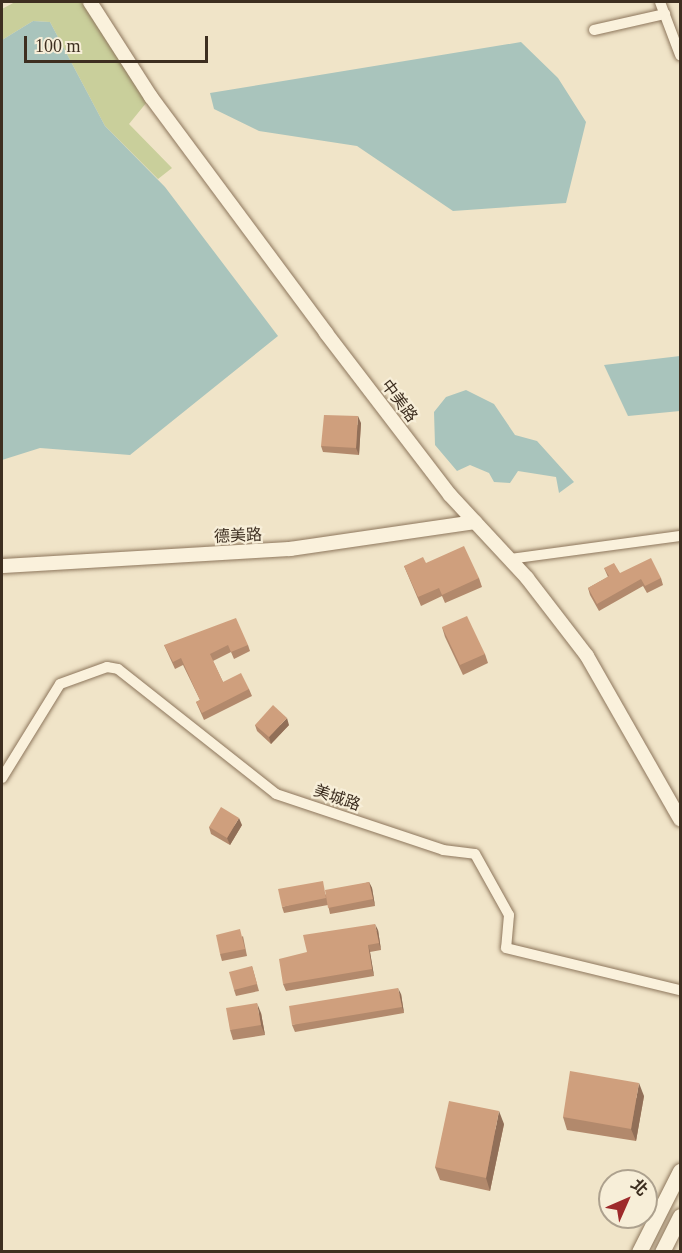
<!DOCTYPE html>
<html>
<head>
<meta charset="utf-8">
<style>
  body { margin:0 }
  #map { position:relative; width:682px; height:1253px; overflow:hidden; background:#f0e4c8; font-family:"Times New Roman","Noto Sans TC",serif }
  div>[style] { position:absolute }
  .green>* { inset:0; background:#c9cf9b }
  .water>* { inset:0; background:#a9c4bc }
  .roads { filter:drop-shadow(0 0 2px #8d765c) drop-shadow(0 0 2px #8d765c) }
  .minor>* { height:10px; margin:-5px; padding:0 5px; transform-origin:5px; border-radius:5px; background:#faf1dc }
  .tertiary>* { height:14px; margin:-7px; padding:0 7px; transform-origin:7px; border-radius:7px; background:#faf1dc }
  .secondary>* { height:15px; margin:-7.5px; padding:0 7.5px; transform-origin:7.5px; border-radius:7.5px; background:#faf1dc }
  .wall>* { inset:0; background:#b2896c }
  .shaded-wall>* { inset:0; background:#916f58 }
  .building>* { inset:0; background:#cf9f7d }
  span { translate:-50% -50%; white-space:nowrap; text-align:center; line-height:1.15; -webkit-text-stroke:4.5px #f7eed8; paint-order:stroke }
  .street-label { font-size:16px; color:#3d2e20 }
  .frame { position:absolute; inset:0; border:3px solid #3d2e20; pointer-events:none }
  .north { position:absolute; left:598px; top:1169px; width:60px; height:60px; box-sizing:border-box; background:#f7eed8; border:2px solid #ada18e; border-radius:50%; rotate:45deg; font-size:16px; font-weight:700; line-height:24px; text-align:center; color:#3d2e20 }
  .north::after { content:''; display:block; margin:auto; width:21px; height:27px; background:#9e2a2b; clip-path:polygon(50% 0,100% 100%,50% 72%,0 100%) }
  .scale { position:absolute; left:24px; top:36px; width:184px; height:27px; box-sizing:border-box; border:3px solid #3d2e20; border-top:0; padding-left:8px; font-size:18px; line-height:21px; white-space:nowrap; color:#3d2e20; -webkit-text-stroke:4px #f7eed8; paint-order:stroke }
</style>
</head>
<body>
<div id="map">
  <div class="green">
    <div style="clip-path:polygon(15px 2px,90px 2px,151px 97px,129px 124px,172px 168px,158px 179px,105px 126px,50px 22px,33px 21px,2px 40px,2px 9px)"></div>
  </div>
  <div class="water">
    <div style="clip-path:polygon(33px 21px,50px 22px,105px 126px,165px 187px,278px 336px,130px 455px,40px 448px,2px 460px,2px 40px)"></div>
    <div style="clip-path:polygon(521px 42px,558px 78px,586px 122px,566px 203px,453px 211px,357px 146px,259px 131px,214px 109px,210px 93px)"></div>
    <div style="clip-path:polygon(680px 356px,680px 411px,628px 416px,604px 365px)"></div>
    <div style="clip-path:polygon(466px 390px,494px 404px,515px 435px,537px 441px,574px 482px,559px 493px,556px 477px,518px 471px,510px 483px,494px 482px,489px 473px,470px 465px,457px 471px,435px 445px,434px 412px,446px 397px)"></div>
  </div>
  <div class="roads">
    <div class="minor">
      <div style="left:660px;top:2px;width:57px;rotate:69.3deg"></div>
      <div style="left:594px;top:30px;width:73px;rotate:-12.7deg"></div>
      <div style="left:510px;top:559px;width:172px;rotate:-7.7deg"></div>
      <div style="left:2px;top:778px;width:110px;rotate:-58.3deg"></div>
      <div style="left:60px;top:684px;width:50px;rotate:-19.9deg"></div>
      <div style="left:107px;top:667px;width:11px;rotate:10deg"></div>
      <div style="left:118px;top:669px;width:201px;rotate:38.3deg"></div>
      <div style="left:276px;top:794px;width:176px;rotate:18.5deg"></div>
      <div style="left:443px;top:850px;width:32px;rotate:7deg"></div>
      <div style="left:475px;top:854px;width:70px;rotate:60.9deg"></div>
      <div style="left:509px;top:915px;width:33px;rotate:95deg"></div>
      <div style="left:506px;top:948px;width:179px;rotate:13.6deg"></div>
    </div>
    <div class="tertiary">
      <div style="left:90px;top:2px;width:113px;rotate:57.3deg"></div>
      <div style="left:151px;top:97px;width:294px;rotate:53.4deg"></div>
      <div style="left:326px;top:333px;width:204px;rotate:52.6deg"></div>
      <div style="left:450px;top:495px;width:113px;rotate:47.1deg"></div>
      <div style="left:527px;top:578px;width:98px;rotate:52.4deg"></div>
      <div style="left:587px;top:656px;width:188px;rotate:60.3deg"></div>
      <div style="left:2px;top:566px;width:289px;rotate:-3.4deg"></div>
      <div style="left:290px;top:549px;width:187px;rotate:-8.3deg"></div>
    </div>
    <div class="secondary">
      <div style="left:639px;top:1252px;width:91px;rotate:-63.2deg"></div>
      <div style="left:662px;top:1252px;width:40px;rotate:-63.4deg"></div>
    </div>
  </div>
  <div class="wall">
    <div style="clip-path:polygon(361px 423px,359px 455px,323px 452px,321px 446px)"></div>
    <div style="clip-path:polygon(426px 563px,479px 578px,482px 587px,445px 603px,442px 596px,421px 606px,404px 566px)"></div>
    <div style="clip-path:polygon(604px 568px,620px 573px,661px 578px,663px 585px,647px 593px,643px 586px,599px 611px,590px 595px,588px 588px,608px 577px)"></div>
    <div style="clip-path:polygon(442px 627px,485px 654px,488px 663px,463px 675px,445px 637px)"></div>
    <div style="clip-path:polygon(164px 645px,248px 645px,250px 651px,234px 659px,231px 652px,213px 661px,223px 682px,249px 689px,252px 696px,204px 720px,196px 702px,200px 700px,183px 665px,175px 669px)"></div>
    <div style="clip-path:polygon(255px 725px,289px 725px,271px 744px,257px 731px)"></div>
    <div style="clip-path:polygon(242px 825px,230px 845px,211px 834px,209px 827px)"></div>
    <div style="clip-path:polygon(369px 882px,372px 888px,375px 906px,330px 914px,328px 905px,284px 913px,282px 907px)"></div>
    <div style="clip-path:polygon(378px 930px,381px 950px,370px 952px,374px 976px,286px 991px,283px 984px)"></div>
    <div style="clip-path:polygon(243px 936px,247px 956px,222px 961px,220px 954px)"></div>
    <div style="clip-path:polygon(252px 966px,259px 991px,236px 996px,234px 990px)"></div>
    <div style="clip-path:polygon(401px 994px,404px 1013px,295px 1032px,292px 1025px)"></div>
    <div style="clip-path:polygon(261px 1013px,265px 1035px,233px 1040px,230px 1030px)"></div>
    <div style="clip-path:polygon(644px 1096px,636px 1141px,567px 1130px,563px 1117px)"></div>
    <div style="clip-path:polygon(504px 1124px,490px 1191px,440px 1180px,435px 1167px)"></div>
  </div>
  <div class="shaded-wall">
    <div style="clip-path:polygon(358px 416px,361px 423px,359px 455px,356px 448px)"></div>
    <div style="clip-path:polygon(287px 718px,289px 725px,271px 744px,269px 737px)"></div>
    <div style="clip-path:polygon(239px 818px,242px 825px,230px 845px,227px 838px)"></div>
    <div style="clip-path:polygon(369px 882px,372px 888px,375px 906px,373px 899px)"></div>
    <div style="clip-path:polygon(375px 924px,378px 930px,381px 950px,379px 943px)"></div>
    <div style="clip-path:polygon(368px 945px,370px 952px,374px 976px,372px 969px)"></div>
    <div style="clip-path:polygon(398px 988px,401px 994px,404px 1013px,402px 1007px)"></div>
    <div style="clip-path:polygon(257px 1003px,261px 1013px,265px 1035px,261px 1025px)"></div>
    <div style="clip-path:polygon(639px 1083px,644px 1096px,636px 1141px,631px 1129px)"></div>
    <div style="clip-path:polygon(499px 1111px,504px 1124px,490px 1191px,486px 1178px)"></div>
  </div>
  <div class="building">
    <div style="clip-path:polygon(324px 415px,358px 416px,356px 448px,321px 446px)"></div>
    <div style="clip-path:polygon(464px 546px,479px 578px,442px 595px,439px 588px,418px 597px,404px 566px,423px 557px,426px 563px)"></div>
    <div style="clip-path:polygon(651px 558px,661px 578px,645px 586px,641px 579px,597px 604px,588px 588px,609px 576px,604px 568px,614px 563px,620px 573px)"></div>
    <div style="clip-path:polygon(467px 616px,485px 654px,460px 665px,442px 627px)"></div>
    <div style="clip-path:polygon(236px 618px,248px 645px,231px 652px,228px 645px,210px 654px,223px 682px,241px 673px,249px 689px,202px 713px,196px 702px,200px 700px,181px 658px,173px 662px,164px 645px)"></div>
    <div style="clip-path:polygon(273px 705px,287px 718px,269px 737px,255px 725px)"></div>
    <div style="clip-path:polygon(221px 807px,239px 818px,227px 838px,209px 827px)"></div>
    <div style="clip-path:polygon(323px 881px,326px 898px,282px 907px,278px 889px)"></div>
    <div style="clip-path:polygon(369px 882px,373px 899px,328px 908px,325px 890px)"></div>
    <div style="clip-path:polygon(375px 924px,379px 943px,368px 945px,372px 969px,283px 984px,279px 959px,307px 952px,303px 935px)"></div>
    <div style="clip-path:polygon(240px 929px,245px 949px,220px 954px,216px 935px)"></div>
    <div style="clip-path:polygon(252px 966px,257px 984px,234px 990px,229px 972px)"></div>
    <div style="clip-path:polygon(398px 988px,402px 1007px,292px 1025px,289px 1006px)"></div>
    <div style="clip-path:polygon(257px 1003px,261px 1025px,230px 1030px,226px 1008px)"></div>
    <div style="clip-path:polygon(570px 1071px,639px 1083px,631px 1129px,563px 1117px)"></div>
    <div style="clip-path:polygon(449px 1101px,499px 1111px,486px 1178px,435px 1167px)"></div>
  </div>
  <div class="street-label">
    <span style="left:399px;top:401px;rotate:53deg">中美路</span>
    <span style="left:238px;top:536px;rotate:-3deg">德美路</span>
    <span style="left:337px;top:798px;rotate:19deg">美城路</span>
  </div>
  <div class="frame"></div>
  <div class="north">北</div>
  <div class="scale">100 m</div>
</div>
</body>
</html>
